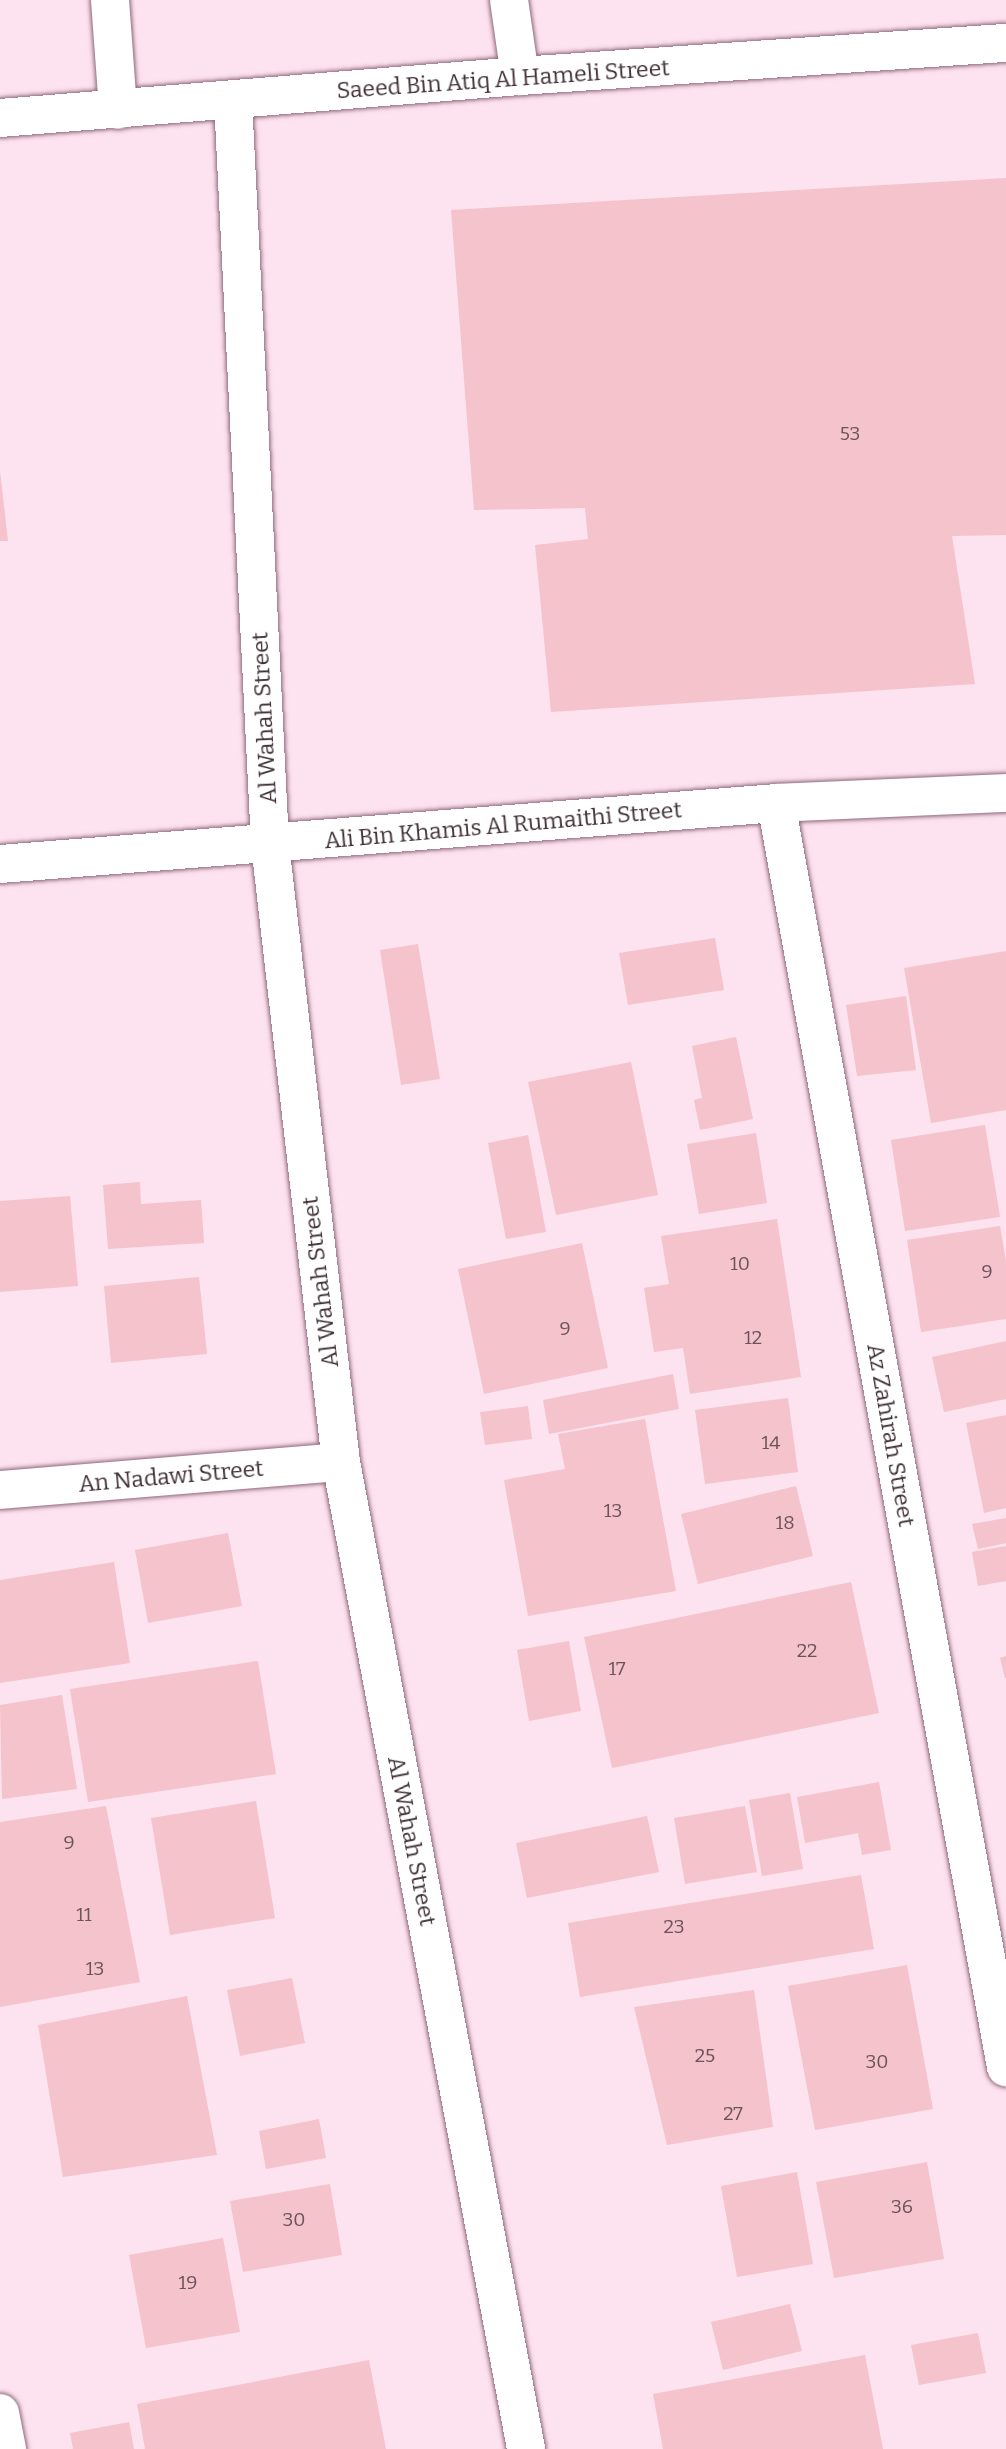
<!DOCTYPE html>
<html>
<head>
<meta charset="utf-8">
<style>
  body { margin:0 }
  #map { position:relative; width:1006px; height:2449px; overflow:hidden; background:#fde2ef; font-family:Bitter,serif }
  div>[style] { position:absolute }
  .building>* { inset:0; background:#f4c3cb }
  .roads { filter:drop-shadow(0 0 2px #8f687b) drop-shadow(0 0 2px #8f687b) }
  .street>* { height:38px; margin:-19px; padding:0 19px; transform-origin:19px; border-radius:19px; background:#fff }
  span { translate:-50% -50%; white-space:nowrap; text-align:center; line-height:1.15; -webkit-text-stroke:5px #fff; paint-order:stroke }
  .number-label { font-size:19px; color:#6c535b }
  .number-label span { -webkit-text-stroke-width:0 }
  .street-label { font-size:23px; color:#3f2e36 }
</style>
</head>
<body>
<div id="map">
  <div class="building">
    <div style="clip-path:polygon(1006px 178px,1006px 535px,952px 536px,975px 684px,551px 712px,535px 545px,588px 539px,585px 508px,474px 510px,451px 210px)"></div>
    <div style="clip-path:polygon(0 471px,8px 541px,0 541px)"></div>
    <div style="clip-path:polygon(715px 938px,724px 990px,628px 1005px,619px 953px)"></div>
    <div style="clip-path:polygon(418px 944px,440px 1079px,401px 1085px,380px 950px)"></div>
    <div style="clip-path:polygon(1006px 951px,1006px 1110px,931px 1123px,904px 968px)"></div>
    <div style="clip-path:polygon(906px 996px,916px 1070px,857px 1076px,846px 1005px)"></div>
    <div style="clip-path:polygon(736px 1037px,753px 1119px,700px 1130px,694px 1100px,702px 1098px,692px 1046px)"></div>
    <div style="clip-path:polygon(631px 1062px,658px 1195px,556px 1215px,528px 1082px)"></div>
    <div style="clip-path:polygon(985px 1125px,1000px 1217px,905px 1231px,891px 1140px)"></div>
    <div style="clip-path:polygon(756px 1133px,767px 1203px,699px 1214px,687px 1144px)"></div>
    <div style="clip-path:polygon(528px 1135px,546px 1232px,506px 1239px,488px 1143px)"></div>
    <div style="clip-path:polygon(140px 1182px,141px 1204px,201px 1200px,204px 1243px,108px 1249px,103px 1185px)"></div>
    <div style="clip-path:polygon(70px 1196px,78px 1286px,0 1292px,0 1201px)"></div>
    <div style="clip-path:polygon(777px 1219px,801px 1377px,690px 1394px,683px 1348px,654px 1352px,644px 1288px,669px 1284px,661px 1236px)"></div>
    <div style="clip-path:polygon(1000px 1226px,1006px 1261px,1006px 1319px,921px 1332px,907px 1240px)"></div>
    <div style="clip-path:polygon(582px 1243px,608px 1368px,484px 1394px,458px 1269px)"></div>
    <div style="clip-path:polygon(199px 1277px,207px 1354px,111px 1363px,104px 1286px)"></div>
    <div style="clip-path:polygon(1006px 1341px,1006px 1399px,944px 1412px,932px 1357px)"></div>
    <div style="clip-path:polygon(673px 1374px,679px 1409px,549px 1434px,543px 1400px)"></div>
    <div style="clip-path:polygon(788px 1398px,798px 1472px,705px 1484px,695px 1410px)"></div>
    <div style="clip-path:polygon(528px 1406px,532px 1439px,485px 1445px,480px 1412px)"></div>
    <div style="clip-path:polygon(1006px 1415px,1006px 1508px,984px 1513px,966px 1423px)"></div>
    <div style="clip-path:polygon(645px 1419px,676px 1591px,528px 1616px,504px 1480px,565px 1469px,558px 1434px)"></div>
    <div style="clip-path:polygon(796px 1486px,813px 1556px,698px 1584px,681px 1514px)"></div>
    <div style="clip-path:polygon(1006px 1518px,1006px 1543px,978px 1549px,972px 1524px)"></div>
    <div style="clip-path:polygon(228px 1533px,242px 1606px,148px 1623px,135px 1550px)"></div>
    <div style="clip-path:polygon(1006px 1546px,1006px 1581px,978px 1586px,972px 1552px)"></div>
    <div style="clip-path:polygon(114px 1562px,130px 1663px,0 1683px,0 1580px)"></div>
    <div style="clip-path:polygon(851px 1582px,879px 1713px,612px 1768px,584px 1637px)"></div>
    <div style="clip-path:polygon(569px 1641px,581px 1711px,529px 1721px,517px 1650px)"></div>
    <div style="clip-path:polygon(1006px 1656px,1006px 1678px,1005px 1678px,1000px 1658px)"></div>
    <div style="clip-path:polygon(258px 1661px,276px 1774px,88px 1802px,70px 1689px)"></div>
    <div style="clip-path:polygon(62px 1695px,77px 1789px,2px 1799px,0 1705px)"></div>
    <div style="clip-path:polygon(879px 1782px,891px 1850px,862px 1855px,858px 1833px,805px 1843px,797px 1797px)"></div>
    <div style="clip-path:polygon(790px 1793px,803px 1869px,762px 1876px,749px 1800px)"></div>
    <div style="clip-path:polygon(256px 1801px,275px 1918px,170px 1935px,151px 1818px)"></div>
    <div style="clip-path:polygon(106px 1806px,140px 1982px,0 2007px,0 1822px)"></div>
    <div style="clip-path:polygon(745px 1806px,757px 1872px,685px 1884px,674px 1818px)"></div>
    <div style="clip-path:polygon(647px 1816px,659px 1872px,527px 1898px,516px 1843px)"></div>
    <div style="clip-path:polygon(861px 1875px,874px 1949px,580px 1997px,568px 1923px)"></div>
    <div style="clip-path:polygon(907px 1965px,933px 2109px,815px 2130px,788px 1986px)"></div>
    <div style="clip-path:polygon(292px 1978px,305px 2043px,240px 2056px,227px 1990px)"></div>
    <div style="clip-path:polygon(754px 1990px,773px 2127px,667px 2145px,634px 2007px)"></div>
    <div style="clip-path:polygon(187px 1996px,217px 2155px,63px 2177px,38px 2025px)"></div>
    <div style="clip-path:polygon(319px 2119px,326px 2158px,266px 2169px,259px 2131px)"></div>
    <div style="clip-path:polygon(927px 2162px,944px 2259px,834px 2278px,816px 2182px)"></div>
    <div style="clip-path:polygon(797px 2172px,813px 2264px,737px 2277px,721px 2186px)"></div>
    <div style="clip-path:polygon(330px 2184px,342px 2255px,243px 2272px,230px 2201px)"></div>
    <div style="clip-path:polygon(223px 2238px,240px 2332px,146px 2348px,129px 2255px)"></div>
    <div style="clip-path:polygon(790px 2304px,802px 2351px,723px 2370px,711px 2322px)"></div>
    <div style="clip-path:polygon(978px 2333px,986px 2373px,919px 2385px,911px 2345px)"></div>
    <div style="clip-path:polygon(865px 2355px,883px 2449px,663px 2449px,653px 2394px)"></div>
    <div style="clip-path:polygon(369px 2360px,386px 2449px,145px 2449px,137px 2404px)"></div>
    <div style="clip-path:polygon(129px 2422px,134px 2449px,73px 2449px,70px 2433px)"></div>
  </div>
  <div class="roads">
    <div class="street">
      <div style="left:110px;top:0;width:110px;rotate:85.8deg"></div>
      <div style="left:509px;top:0;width:77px;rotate:81.8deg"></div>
      <div style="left:233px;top:100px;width:745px;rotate:87.15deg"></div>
      <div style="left:270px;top:844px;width:622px;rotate:83.45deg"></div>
      <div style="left:341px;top:1462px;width:1004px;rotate:79.38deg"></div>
      <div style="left:0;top:118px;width:522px;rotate:-4.62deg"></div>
      <div style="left:520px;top:76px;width:487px;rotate:-3.9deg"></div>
      <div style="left:776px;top:803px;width:1285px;rotate:79.69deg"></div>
      <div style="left:0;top:864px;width:778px;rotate:-4.49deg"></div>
      <div style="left:776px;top:803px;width:230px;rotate:-2.5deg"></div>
      <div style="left:0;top:1490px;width:342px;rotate:-4.7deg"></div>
      <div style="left:0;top:2413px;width:37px;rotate:79deg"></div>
    </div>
  </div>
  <div class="number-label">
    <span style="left:850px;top:434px">53</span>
    <span style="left:740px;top:1264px">10</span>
    <span style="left:987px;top:1272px">9</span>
    <span style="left:565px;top:1329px">9</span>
    <span style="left:753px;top:1338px">12</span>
    <span style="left:771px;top:1443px">14</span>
    <span style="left:613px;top:1511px">13</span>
    <span style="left:785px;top:1523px">18</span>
    <span style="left:807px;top:1651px">22</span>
    <span style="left:617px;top:1669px">17</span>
    <span style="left:69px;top:1843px">9</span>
    <span style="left:84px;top:1915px">11</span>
    <span style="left:674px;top:1927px">23</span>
    <span style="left:95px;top:1969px">13</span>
    <span style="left:705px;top:2056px">25</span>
    <span style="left:877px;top:2062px">30</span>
    <span style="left:733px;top:2114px">27</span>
    <span style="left:902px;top:2207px">36</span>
    <span style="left:294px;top:2220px">30</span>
    <span style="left:188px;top:2283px">19</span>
  </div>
  <div class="street-label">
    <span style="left:503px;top:79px;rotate:-4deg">Saeed Bin Atiq Al Hameli Street</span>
    <span style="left:264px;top:718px;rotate:-93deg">Al Wahah Street</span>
    <span style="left:503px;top:825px;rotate:-5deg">Ali Bin Khamis Al Rumaithi Street</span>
    <span style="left:320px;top:1282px;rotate:-97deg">Al Wahah Street</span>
    <span style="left:891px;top:1435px;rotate:80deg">Az Zahirah Street</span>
    <span style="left:171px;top:1476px;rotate:-5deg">An Nadawi Street</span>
    <span style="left:412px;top:1841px;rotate:79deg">Al Wahah Street</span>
  </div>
</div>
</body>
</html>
